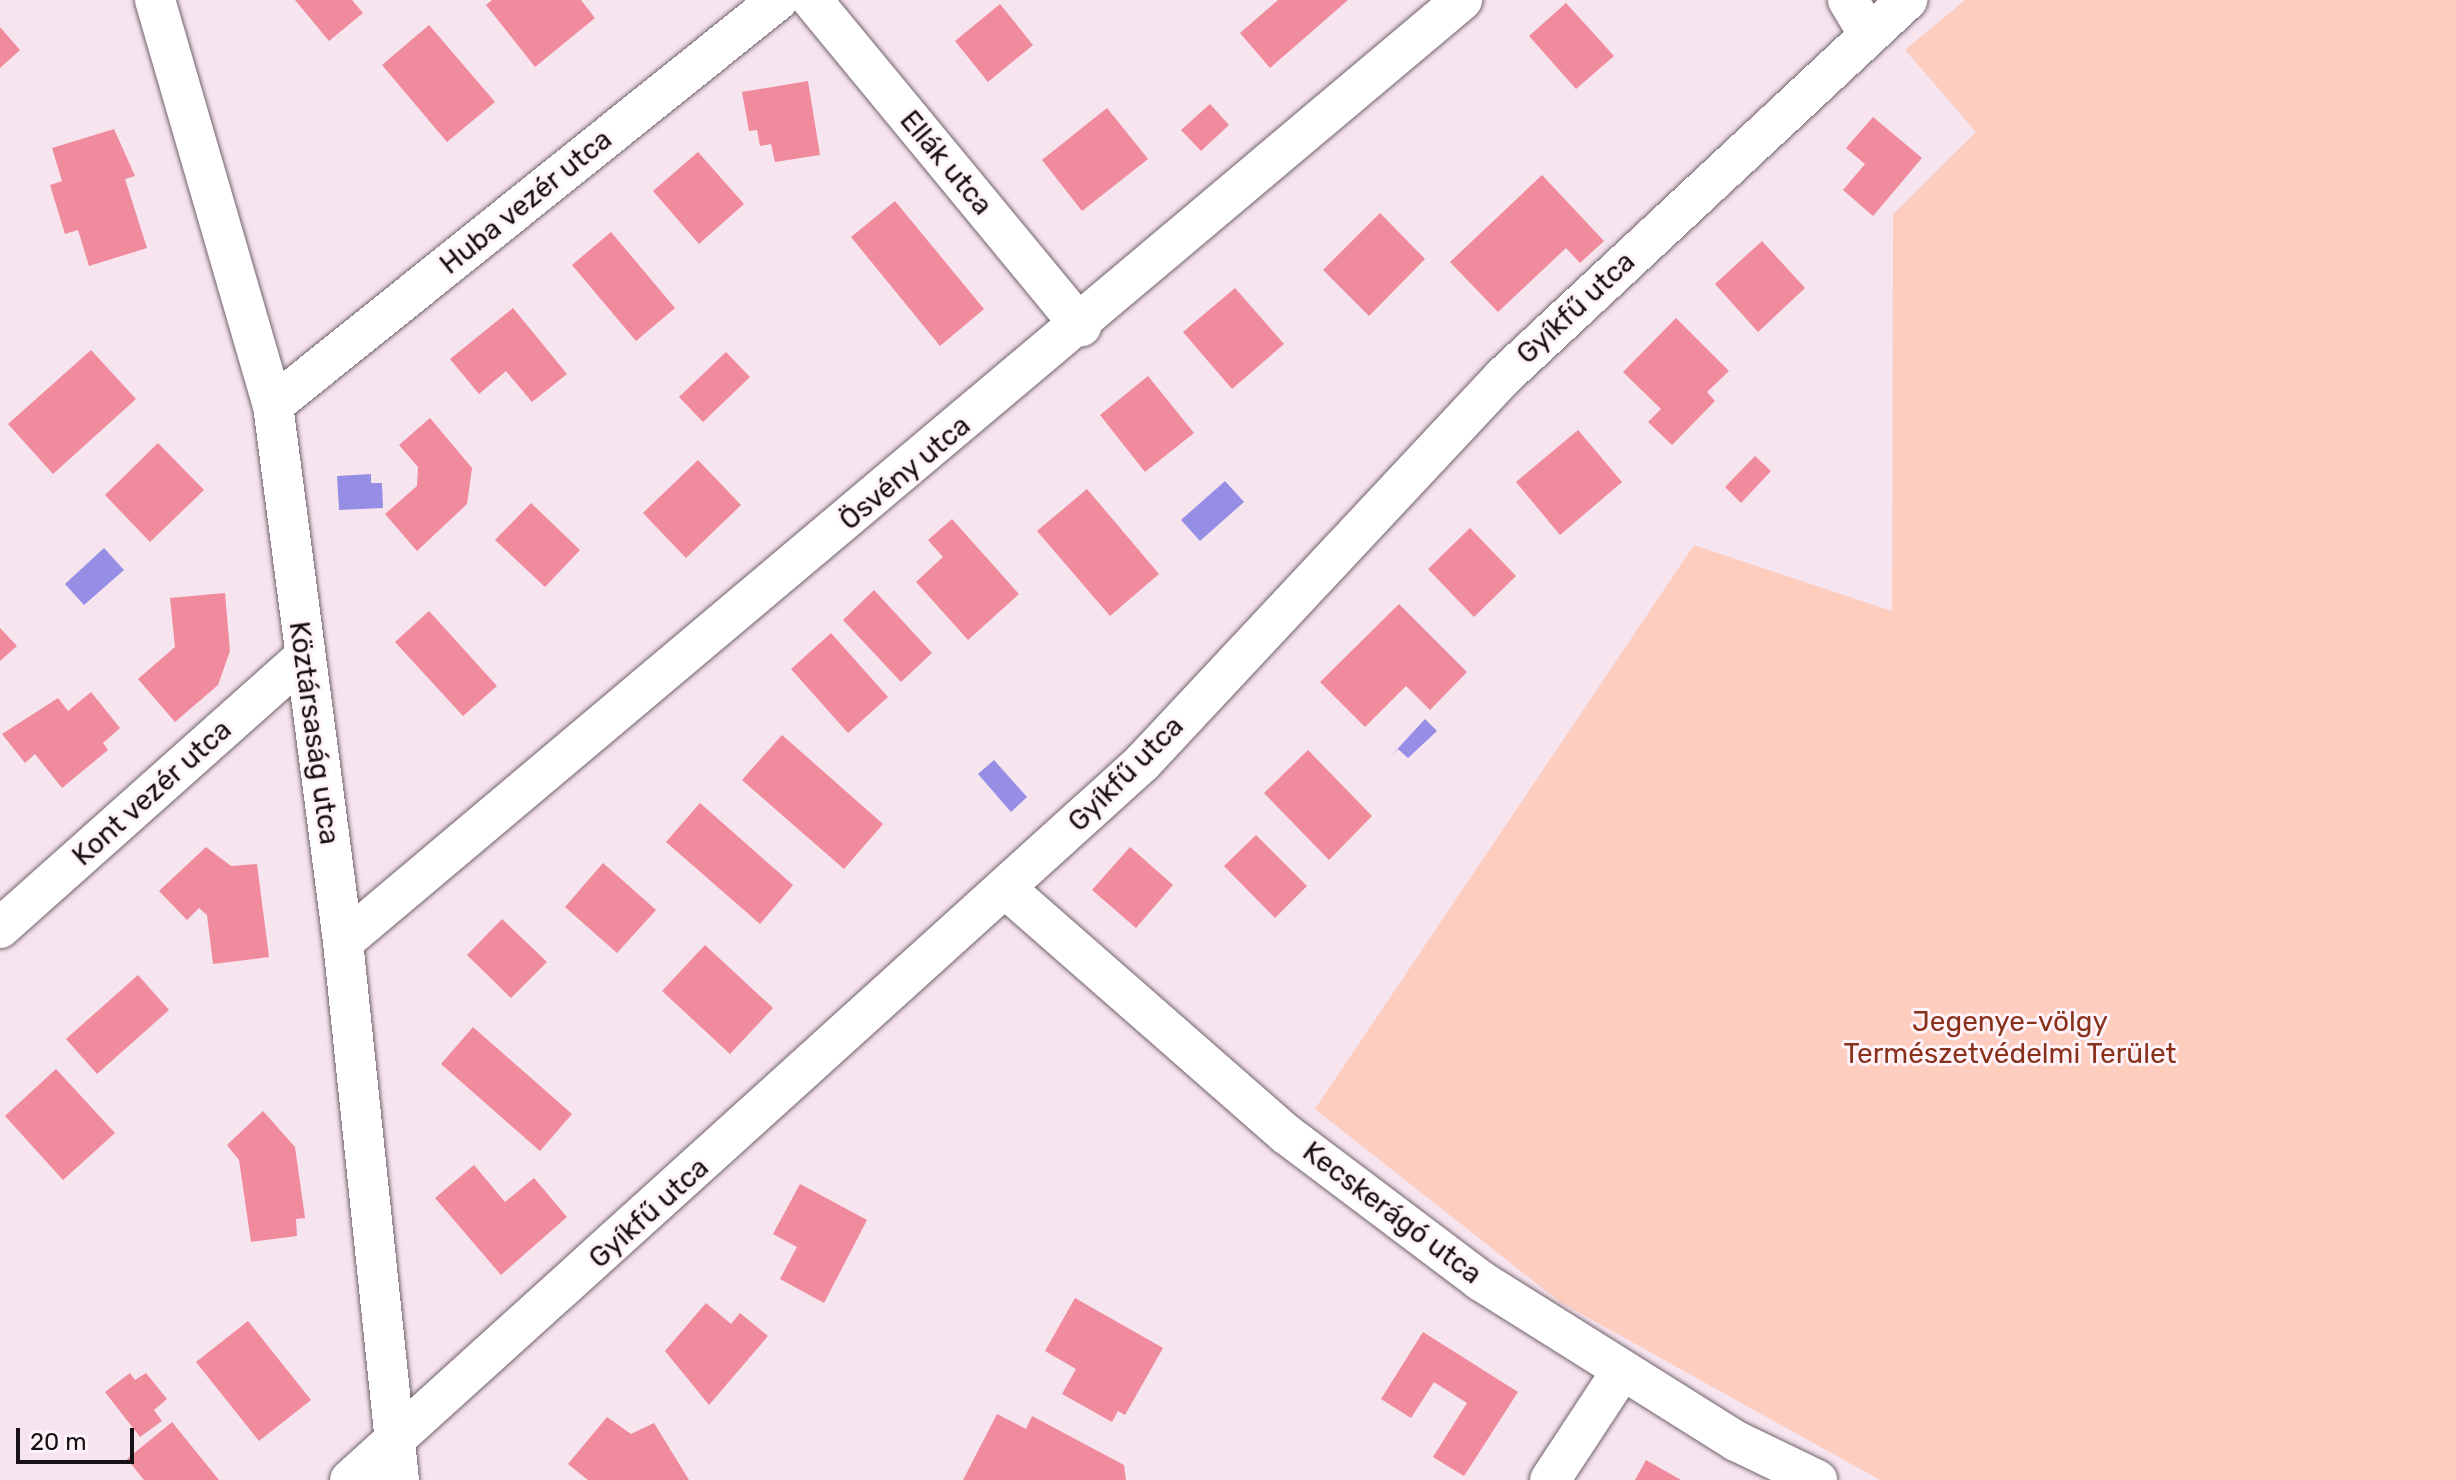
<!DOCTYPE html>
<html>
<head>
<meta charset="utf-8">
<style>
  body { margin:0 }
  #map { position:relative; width:2456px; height:1480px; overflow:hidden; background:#f6e4ef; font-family:Rubik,sans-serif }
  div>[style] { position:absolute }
  .green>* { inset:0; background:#fdcec0 }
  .water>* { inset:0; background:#958ee4 }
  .building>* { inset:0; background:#f08a9d }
  .roads { filter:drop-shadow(0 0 2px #71626b) drop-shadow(0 0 2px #71626b) }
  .street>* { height:40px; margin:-20px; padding:0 20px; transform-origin:20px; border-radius:20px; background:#fff }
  span { translate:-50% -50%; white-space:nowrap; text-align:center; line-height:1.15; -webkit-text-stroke:6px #fff3fa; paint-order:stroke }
  .street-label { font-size:28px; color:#171014 }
  .park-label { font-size:28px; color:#89321b }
  .scale { position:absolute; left:16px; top:1428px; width:118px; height:36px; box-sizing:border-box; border:4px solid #171014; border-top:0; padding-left:10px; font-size:24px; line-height:28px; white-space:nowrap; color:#171014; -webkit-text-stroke:6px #fff3fa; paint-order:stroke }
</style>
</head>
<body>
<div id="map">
  <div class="green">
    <div style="clip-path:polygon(1965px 0,2456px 0,2456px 1480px,1880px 1480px,1560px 1302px,1315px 1109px,1694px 545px,1892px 611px,1893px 214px,1976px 132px,1905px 50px)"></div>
  </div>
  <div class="water">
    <div style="clip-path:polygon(371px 474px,371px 483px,382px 483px,383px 508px,339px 510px,337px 476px)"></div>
    <div style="clip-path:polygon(1225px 481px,1244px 502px,1200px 541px,1181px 520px)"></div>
    <div style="clip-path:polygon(104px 548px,124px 570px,84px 605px,65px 584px)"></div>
    <div style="clip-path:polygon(1425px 719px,1437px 731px,1408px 758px,1398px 749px,1391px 756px)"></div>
    <div style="clip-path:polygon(994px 760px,1027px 797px,1011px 812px,978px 774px)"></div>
  </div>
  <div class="building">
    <div style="clip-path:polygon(295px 0,352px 0,363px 13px,329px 41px)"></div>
    <div style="clip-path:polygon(492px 0,581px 0,595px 18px,535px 67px,486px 5px)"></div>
    <div style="clip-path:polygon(1278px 0,1348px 0,1270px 68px,1240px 33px)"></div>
    <div style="clip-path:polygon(1566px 3px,1614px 56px,1576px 89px,1529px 36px)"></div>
    <div style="clip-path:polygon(1000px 4px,1033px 45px,988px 82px,955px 41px)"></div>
    <div style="clip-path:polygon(429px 25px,495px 102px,447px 142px,382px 65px)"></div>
    <div style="clip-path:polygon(0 27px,20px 50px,0 68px)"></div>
    <div style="clip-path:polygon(808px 81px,820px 155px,775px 162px,771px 144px,760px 146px,757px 130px,749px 131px,742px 92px)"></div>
    <div style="clip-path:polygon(1210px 104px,1229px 125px,1201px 151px,1181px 130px)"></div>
    <div style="clip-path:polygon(1107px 108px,1148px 159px,1082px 211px,1042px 160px)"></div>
    <div style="clip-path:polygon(1873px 117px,1922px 158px,1873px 216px,1843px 190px,1865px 164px,1846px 148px)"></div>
    <div style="clip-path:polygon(114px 129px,135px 176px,125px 179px,147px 248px,89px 266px,78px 230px,65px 234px,50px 185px,62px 181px,52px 148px)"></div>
    <div style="clip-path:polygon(698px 152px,744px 204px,699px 244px,653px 191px)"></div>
    <div style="clip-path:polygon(1542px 175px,1604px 241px,1580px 263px,1566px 248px,1498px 312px,1450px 262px)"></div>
    <div style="clip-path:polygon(895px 201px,984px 309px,940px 346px,851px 237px)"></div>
    <div style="clip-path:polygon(1380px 213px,1425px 259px,1369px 316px,1323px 270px)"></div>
    <div style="clip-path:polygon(611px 232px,675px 308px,636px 341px,572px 265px)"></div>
    <div style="clip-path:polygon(1762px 241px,1805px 288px,1758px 332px,1715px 284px)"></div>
    <div style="clip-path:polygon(1235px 288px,1284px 344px,1232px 389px,1183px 332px)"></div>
    <div style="clip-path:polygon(513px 308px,567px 374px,532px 402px,506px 371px,479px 394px,450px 359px)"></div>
    <div style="clip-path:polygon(1676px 318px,1729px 371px,1707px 392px,1715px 401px,1672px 445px,1648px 422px,1661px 409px,1623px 372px)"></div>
    <div style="clip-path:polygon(91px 350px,136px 399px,53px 474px,8px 424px)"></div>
    <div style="clip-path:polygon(726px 352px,750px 377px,703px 422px,679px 397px)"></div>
    <div style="clip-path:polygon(1148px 376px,1194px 433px,1145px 472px,1100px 415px)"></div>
    <div style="clip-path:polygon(430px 418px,472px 468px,467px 504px,417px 551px,385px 514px,417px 486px,418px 467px,399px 445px)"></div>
    <div style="clip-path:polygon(1578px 430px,1622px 482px,1560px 535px,1516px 482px)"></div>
    <div style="clip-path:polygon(158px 443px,204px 490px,150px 542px,105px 495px)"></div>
    <div style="clip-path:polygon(1755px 456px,1771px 471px,1741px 503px,1725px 487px)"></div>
    <div style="clip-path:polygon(698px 460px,741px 505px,686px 558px,643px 513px)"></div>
    <div style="clip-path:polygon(1087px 489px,1159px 574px,1110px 616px,1037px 531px)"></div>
    <div style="clip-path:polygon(531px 503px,580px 550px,545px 587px,495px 540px)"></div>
    <div style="clip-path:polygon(952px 519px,1019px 594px,968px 640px,916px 582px,943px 557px,928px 540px)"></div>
    <div style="clip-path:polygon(1470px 528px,1516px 576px,1474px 617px,1428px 569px)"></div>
    <div style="clip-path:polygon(874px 590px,932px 653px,901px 682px,843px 620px)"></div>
    <div style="clip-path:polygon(225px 593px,230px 651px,218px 685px,175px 722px,138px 679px,175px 647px,170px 598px)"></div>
    <div style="clip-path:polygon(1399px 604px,1467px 672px,1430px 710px,1406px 686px,1365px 727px,1320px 682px)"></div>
    <div style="clip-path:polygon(429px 611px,497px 686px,463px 716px,395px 642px)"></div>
    <div style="clip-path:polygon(0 628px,17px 646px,0 661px)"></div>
    <div style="clip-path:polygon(831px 633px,888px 697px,848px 733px,791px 669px)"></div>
    <div style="clip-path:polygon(91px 692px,120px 728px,103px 743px,108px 750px,62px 788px,35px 754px,25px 763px,2px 734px,58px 698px,68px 711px)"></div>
    <div style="clip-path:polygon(782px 735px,883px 824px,844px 869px,742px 780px)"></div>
    <div style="clip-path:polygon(1308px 750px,1372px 816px,1329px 860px,1264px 793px)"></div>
    <div style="clip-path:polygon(700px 803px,793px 885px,760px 924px,666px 842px)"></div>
    <div style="clip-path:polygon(1256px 835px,1307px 886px,1275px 918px,1224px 866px)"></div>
    <div style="clip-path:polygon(206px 847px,231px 866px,257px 864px,269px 957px,213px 964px,207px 915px,199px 908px,187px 920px,159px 891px)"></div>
    <div style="clip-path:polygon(1130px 847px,1173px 885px,1136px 928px,1092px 890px)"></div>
    <div style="clip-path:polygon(603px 863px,656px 910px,617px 953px,565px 907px)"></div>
    <div style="clip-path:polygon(502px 919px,547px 962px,511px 998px,467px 955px)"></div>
    <div style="clip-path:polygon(705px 945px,773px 1008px,730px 1054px,662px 991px)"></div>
    <div style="clip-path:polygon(138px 975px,169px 1010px,97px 1074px,66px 1039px)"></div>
    <div style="clip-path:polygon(473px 1027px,572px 1114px,540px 1151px,441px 1064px)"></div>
    <div style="clip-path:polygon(56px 1069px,115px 1133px,63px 1180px,5px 1116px)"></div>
    <div style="clip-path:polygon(263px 1111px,295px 1147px,305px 1218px,296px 1219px,297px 1236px,251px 1242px,239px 1160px,227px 1145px)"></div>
    <div style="clip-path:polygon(474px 1165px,505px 1202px,534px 1178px,567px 1217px,501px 1275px,435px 1198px)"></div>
    <div style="clip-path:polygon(800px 1184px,867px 1220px,824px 1303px,780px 1279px,797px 1247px,773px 1234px)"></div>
    <div style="clip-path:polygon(1075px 1298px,1163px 1348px,1125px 1415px,1118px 1411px,1112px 1422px,1062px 1394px,1076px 1369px,1045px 1351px)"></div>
    <div style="clip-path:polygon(706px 1303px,731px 1324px,740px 1313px,768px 1336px,709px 1405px,665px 1351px)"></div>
    <div style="clip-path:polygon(248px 1321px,311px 1400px,259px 1441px,196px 1362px)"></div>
    <div style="clip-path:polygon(1423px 1332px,1518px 1392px,1464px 1476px,1433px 1457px,1467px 1403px,1434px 1382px,1411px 1418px,1381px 1399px)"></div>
    <div style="clip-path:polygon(130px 1373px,135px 1380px,146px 1373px,167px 1399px,154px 1410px,162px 1421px,140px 1437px,105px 1392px)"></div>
    <div style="clip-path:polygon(997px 1414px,1026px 1429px,1032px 1416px,1124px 1465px,1126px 1480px,963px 1480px)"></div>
    <div style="clip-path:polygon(607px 1417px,631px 1434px,654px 1423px,689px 1480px,588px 1480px,568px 1464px)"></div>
    <div style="clip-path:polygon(172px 1422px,219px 1480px,144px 1480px,127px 1459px)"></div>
    <div style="clip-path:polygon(1646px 1460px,1681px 1480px,1635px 1480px)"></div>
  </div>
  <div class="roads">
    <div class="street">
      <div style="left:155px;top:0;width:422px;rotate:73.8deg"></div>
      <div style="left:273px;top:405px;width:542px;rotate:82.57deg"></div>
      <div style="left:343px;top:942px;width:541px;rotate:84.06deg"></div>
      <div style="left:812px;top:0;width:423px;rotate:50.5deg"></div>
      <div style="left:1848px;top:0;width:37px;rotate:59deg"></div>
      <div style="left:273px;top:405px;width:647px;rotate:-38.73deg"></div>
      <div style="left:1006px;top:889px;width:372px;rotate:41.2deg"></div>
      <div style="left:1286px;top:1134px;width:244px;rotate:37deg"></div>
      <div style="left:1481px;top:1281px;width:301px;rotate:32.1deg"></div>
      <div style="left:1736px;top:1441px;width:90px;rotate:25.7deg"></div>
      <div style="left:0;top:928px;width:406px;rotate:-41.7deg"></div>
      <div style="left:343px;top:942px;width:1463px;rotate:-40.09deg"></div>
      <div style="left:350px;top:1480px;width:1068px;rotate:-42.15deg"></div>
      <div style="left:1142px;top:763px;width:529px;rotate:-46.92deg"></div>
      <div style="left:1503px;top:377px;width:553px;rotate:-43.02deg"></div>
      <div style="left:1550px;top:1480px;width:129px;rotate:-56.7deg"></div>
    </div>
  </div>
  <div class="street-label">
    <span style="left:946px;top:163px;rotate:50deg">Ellák utca</span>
    <span style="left:526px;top:202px;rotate:-39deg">Huba vezér utca</span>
    <span style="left:1576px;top:308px;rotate:-43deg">Gyíkfű utca</span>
    <span style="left:905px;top:473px;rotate:-40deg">Ösvény utca</span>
    <span style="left:314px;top:733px;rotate:82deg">Köztársaság utca</span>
    <span style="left:1126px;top:774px;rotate:-45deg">Gyíkfű utca</span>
    <span style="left:152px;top:793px;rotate:-42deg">Kont vezér utca</span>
    <span style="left:649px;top:1213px;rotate:-42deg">Gyíkfű utca</span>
    <span style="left:1392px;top:1213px;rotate:37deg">Kecskerágó utca</span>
  </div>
  <div class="park-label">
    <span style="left:2010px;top:1038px">Jegenye-völgy<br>Természetvédelmi Terület</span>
  </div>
  <div class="scale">20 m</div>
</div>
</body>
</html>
